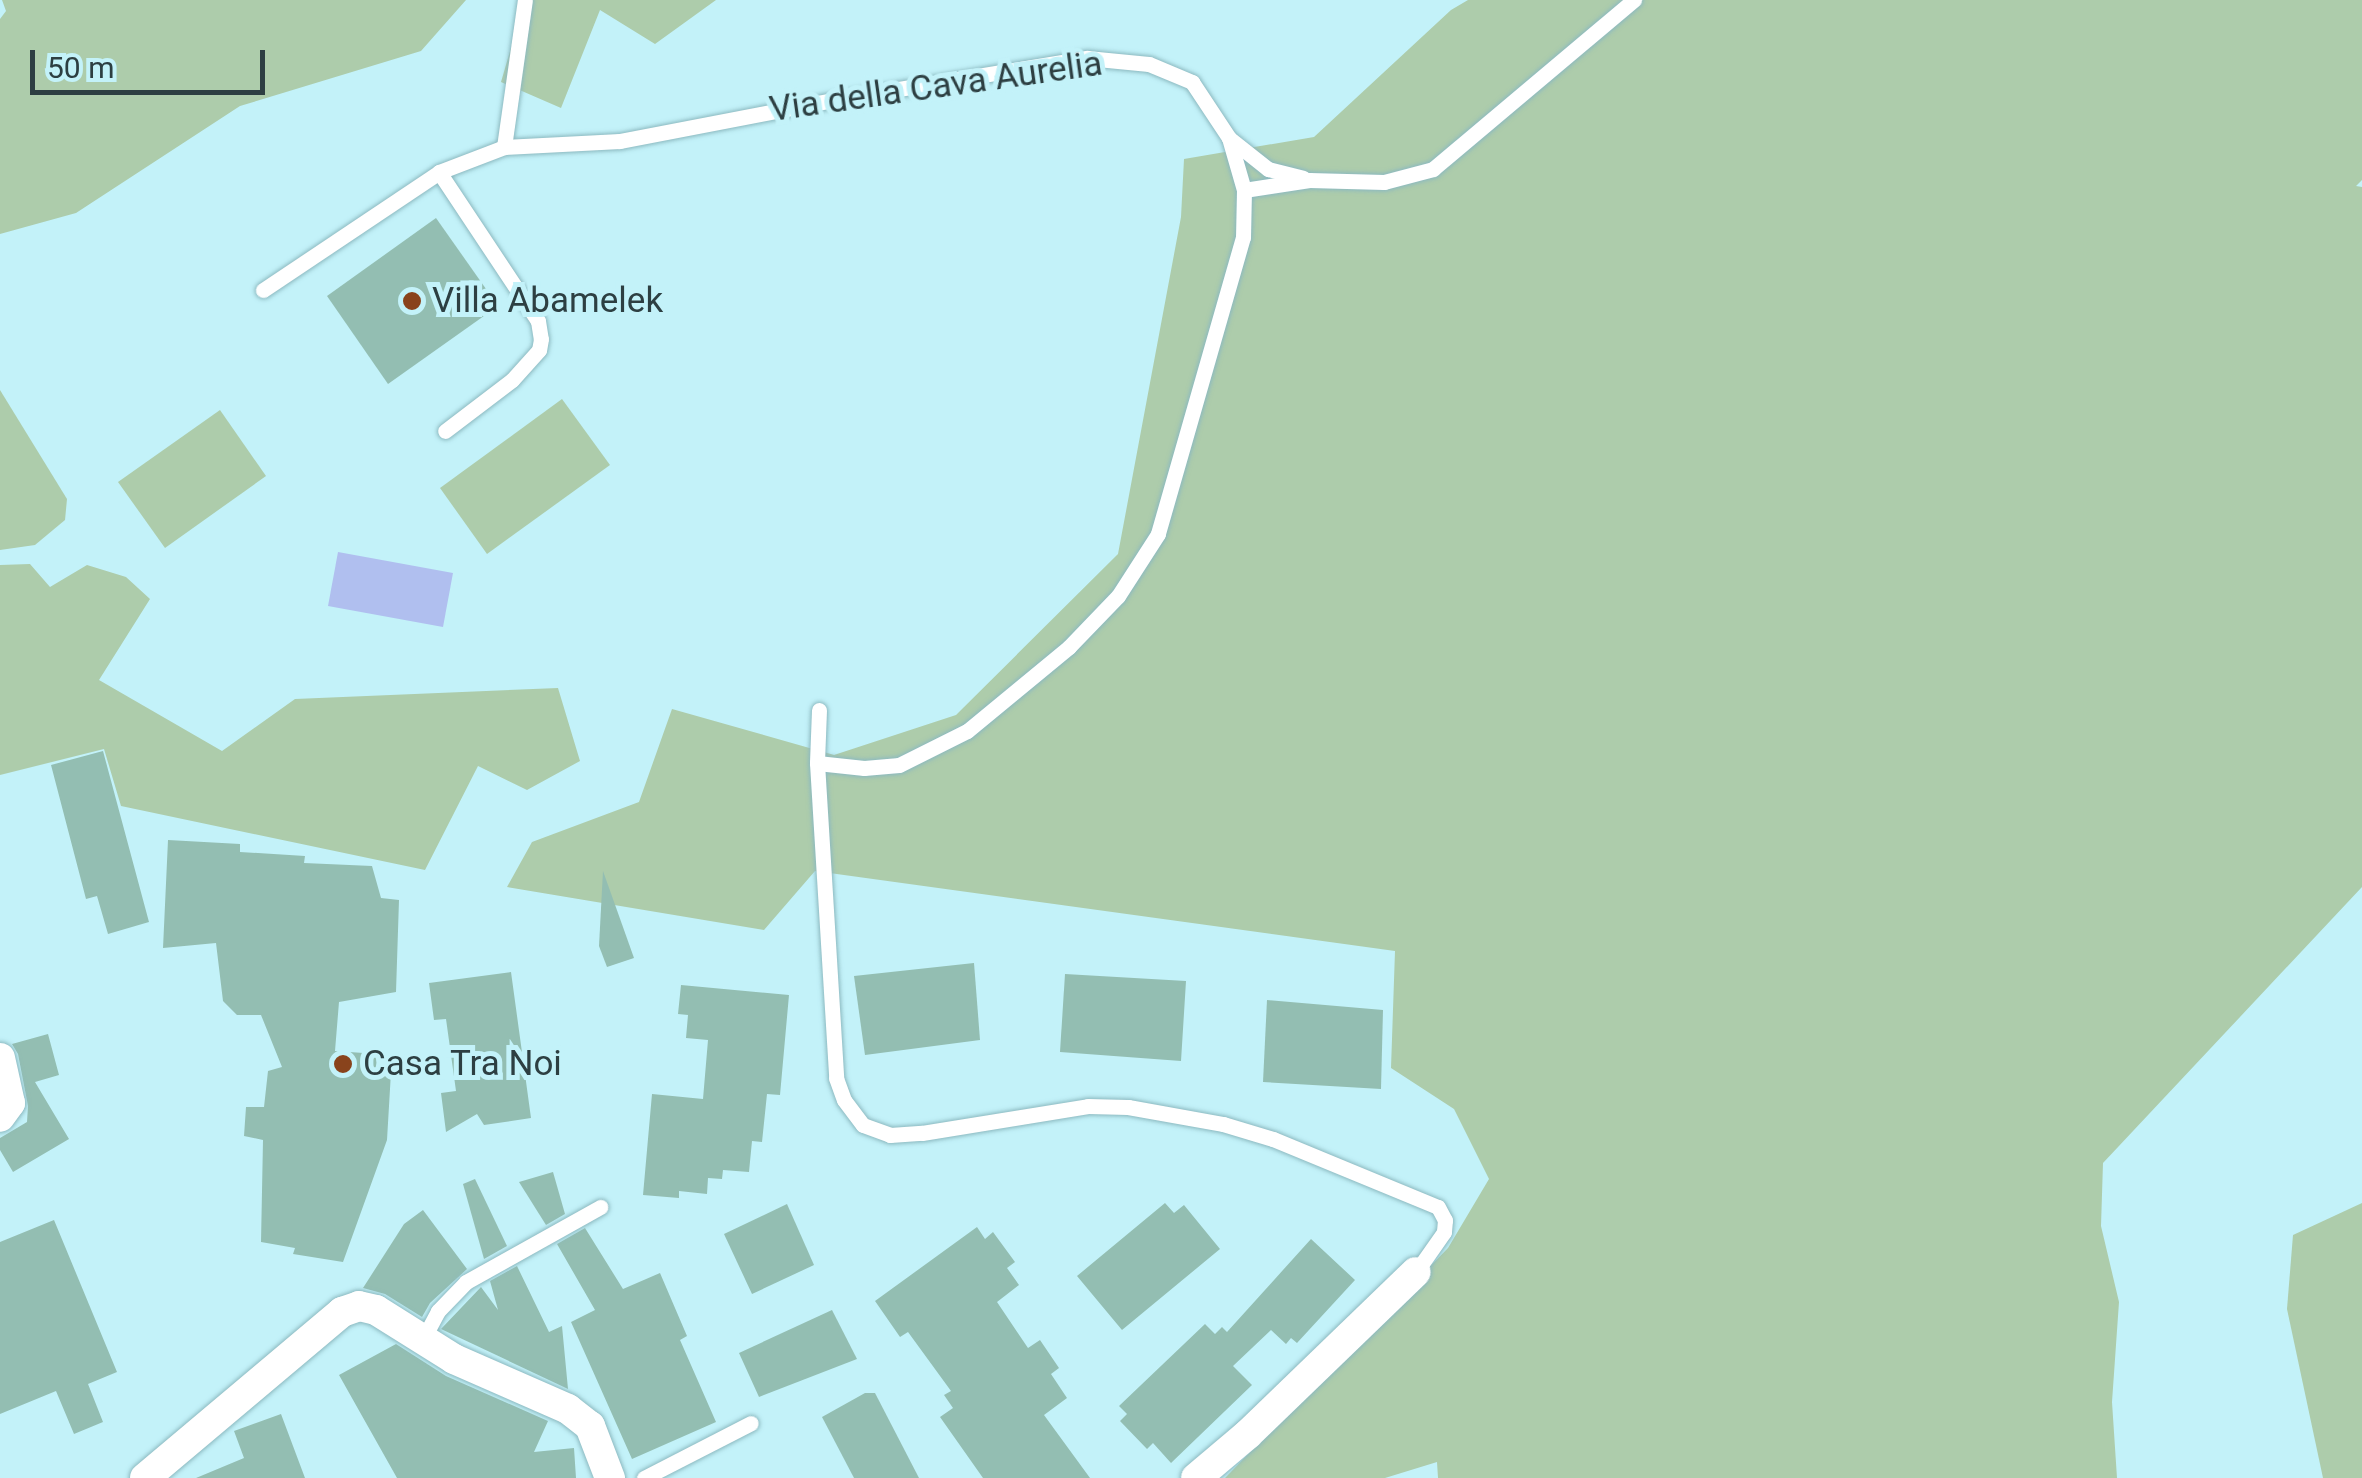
<!DOCTYPE html>
<html>
<head>
<meta charset="utf-8">
<style>
  body { margin:0 }
  #map { position:relative; width:2362px; height:1478px; overflow:hidden; background:#c3f2f9; font-family:Roboto,sans-serif }
  div>[style] { position:absolute }
  .green>* { inset:0; background:#adccab }
  .water>* { inset:0; background:#b0bfef }
  .building>* { inset:0; background:#93beb2 }
  .roads { filter:drop-shadow(0 0 2px #8cb9c0) drop-shadow(0 0 2px #8cb9c0) }
  .lane>* { height:15px; margin:-7.5px; padding:0 7.5px; transform-origin:7.5px; border-radius:7.5px; background:#fff }
  .street>* { height:30px; margin:-15px; padding:0 15px; transform-origin:15px; border-radius:15px; background:#fff }
  .dots>* { width:28px; height:28px; translate:-50% -50%; box-sizing:border-box; border:5px solid #c3f2f9; border-radius:50% }
  span { translate:-50% -50%; white-space:nowrap; text-align:center; line-height:1.15; -webkit-text-stroke:10px #c3f2f9; paint-order:stroke }
  .street-label { font-size:35px; color:#2d3f42 }
  .poi-label { font-size:35px; color:#2d3f42 }
  .left { translate:0 -50%; text-align:left }
  .scale { position:absolute; left:30px; top:50px; width:235px; height:45px; box-sizing:border-box; border:5px solid #2d3f42; border-top:0; padding-left:12px; font-size:30px; line-height:35px; white-space:nowrap; color:#2d3f42; -webkit-text-stroke:8px #c3f2f9; paint-order:stroke }
</style>
</head>
<body>
<div id="map">
  <div class="green">
    <div style="clip-path:polygon(2px 0,466px 0,421px 51px,240px 106px,76px 213px,0 234px,0 19px,6px 11px)"></div>
    <div style="clip-path:polygon(525px 0,716px 0,655px 44px,600px 10px,561px 108px,501px 82px)"></div>
    <div style="clip-path:polygon(1468px 0,2362px 0,2362px 180px,2356px 186px,2362px 187px,2362px 887px,2103px 1163px,2101px 1226px,2119px 1302px,2112px 1402px,2117px 1478px,1438px 1478px,1437px 1462px,1385px 1478px,1225px 1478px,1448px 1248px,1489px 1179px,1454px 1109px,1391px 1068px,1395px 951px,815px 871px,764px 930px,507px 887px,532px 842px,639px 802px,672px 709px,834px 755px,956px 715px,1118px 554px,1181px 217px,1184px 159px,1314px 137px,1451px 10px)"></div>
    <div style="clip-path:polygon(0 390px,67px 499px,65px 520px,35px 545px,0 550px)"></div>
    <div style="clip-path:polygon(562px 399px,610px 465px,487px 554px,440px 488px)"></div>
    <div style="clip-path:polygon(220px 410px,266px 476px,165px 548px,118px 482px)"></div>
    <div style="clip-path:polygon(30px 564px,50px 587px,87px 565px,126px 577px,150px 599px,99px 680px,222px 751px,295px 699px,558px 688px,580px 761px,527px 790px,478px 766px,425px 870px,121px 806px,104px 749px,0 775px,0 565px)"></div>
    <div style="clip-path:polygon(2362px 1203px,2362px 1478px,2323px 1478px,2287px 1309px,2293px 1235px)"></div>
  </div>
  <div class="water">
    <div style="clip-path:polygon(338px 552px,453px 573px,443px 627px,328px 606px)"></div>
  </div>
  <div class="building">
    <div style="clip-path:polygon(436px 218px,498px 306px,388px 384px,327px 296px)"></div>
    <div style="clip-path:polygon(103px 751px,149px 922px,108px 934px,97px 896px,86px 899px,51px 765px)"></div>
    <div style="clip-path:polygon(168px 840px,240px 844px,240px 852px,305px 856px,304px 863px,372px 866px,381px 898px,399px 900px,396px 992px,339px 1002px,335px 1051px,392px 1055px,387px 1140px,343px 1262px,293px 1254px,295px 1248px,261px 1242px,263px 1140px,244px 1136px,246px 1107px,264px 1107px,268px 1071px,282px 1067px,261px 1015px,237px 1015px,223px 1001px,216px 943px,163px 948px)"></div>
    <div style="clip-path:polygon(603px 871px,634px 958px,607px 967px,599px 946px)"></div>
    <div style="clip-path:polygon(974px 963px,980px 1040px,865px 1055px,854px 976px)"></div>
    <div style="clip-path:polygon(511px 972px,531px 1118px,484px 1125px,477px 1114px,446px 1132px,441px 1093px,456px 1091px,446px 1019px,434px 1020px,429px 983px)"></div>
    <div style="clip-path:polygon(1065px 974px,1186px 981px,1181px 1061px,1060px 1052px)"></div>
    <div style="clip-path:polygon(681px 985px,789px 995px,780px 1095px,767px 1094px,762px 1142px,752px 1141px,749px 1172px,723px 1170px,722px 1179px,708px 1178px,707px 1194px,679px 1191px,679px 1198px,643px 1195px,652px 1094px,703px 1099px,708px 1040px,686px 1038px,688px 1015px,678px 1014px)"></div>
    <div style="clip-path:polygon(1267px 1000px,1383px 1010px,1381px 1089px,1263px 1082px)"></div>
    <div style="clip-path:polygon(48px 1034px,59px 1075px,35px 1082px,69px 1139px,13px 1172px,0 1150px,0 1138px,27px 1122px,28px 1106px,18px 1054px,12px 1044px)"></div>
    <div style="clip-path:polygon(553px 1172px,565px 1214px,546px 1225px,519px 1182px)"></div>
    <div style="clip-path:polygon(475px 1179px,507px 1246px,484px 1259px,463px 1184px)"></div>
    <div style="clip-path:polygon(1165px 1203px,1174px 1213px,1184px 1205px,1220px 1249px,1122px 1330px,1077px 1276px)"></div>
    <div style="clip-path:polygon(787px 1204px,814px 1265px,752px 1294px,724px 1234px)"></div>
    <div style="clip-path:polygon(423px 1210px,467px 1269px,430px 1303px,422px 1317px,385px 1294px,363px 1288px,404px 1224px)"></div>
    <div style="clip-path:polygon(54px 1220px,117px 1372px,88px 1384px,103px 1422px,74px 1434px,56px 1391px,0 1414px,0 1242px)"></div>
    <div style="clip-path:polygon(977px 1227px,985px 1239px,993px 1232px,1015px 1262px,1007px 1268px,1019px 1285px,997px 1302px,1028px 1348px,1040px 1340px,1059px 1368px,1051px 1374px,1067px 1398px,1044px 1415px,1090px 1478px,983px 1478px,940px 1417px,953px 1408px,944px 1395px,951px 1391px,908px 1332px,900px 1337px,875px 1301px)"></div>
    <div style="clip-path:polygon(585px 1228px,623px 1289px,660px 1273px,687px 1336px,680px 1340px,716px 1422px,632px 1459px,571px 1322px,595px 1310px,557px 1244px)"></div>
    <div style="clip-path:polygon(1311px 1239px,1355px 1280px,1297px 1343px,1291px 1338px,1286px 1344px,1271px 1330px,1233px 1366px,1252px 1385px,1171px 1463px,1153px 1443px,1147px 1449px,1120px 1421px,1127px 1414px,1119px 1406px,1205px 1324px,1215px 1334px,1222px 1327px,1227px 1332px)"></div>
    <div style="clip-path:polygon(517px 1266px,549px 1332px,562px 1326px,568px 1389px,441px 1329px,481px 1287px,498px 1310px,490px 1281px)"></div>
    <div style="clip-path:polygon(832px 1310px,857px 1359px,759px 1397px,739px 1353px)"></div>
    <div style="clip-path:polygon(396px 1344px,446px 1376px,548px 1421px,534px 1452px,574px 1448px,576px 1478px,397px 1478px,339px 1375px)"></div>
    <div style="clip-path:polygon(865px 1393px,875px 1393px,919px 1478px,854px 1478px,822px 1417px)"></div>
    <div style="clip-path:polygon(281px 1414px,305px 1478px,196px 1478px,244px 1458px,234px 1431px)"></div>
  </div>
  <div class="roads">
    <div class="lane">
      <div style="left:1229px;top:138px;width:50px;rotate:38.5deg"></div>
      <div style="left:1268px;top:169px;width:36px;rotate:14deg"></div>
      <div style="left:504px;top:147px;width:148px;rotate:-81.9deg"></div>
      <div style="left:439px;top:172px;width:179px;rotate:56.4deg"></div>
      <div style="left:538px;top:321px;width:18px;rotate:81deg"></div>
      <div style="left:541px;top:339px;width:11px;rotate:100deg"></div>
      <div style="left:539px;top:350px;width:40px;rotate:132deg"></div>
      <div style="left:512px;top:380px;width:84px;rotate:142.7deg"></div>
      <div style="left:1244px;top:190px;width:66px;rotate:-8.7deg"></div>
      <div style="left:1309px;top:180px;width:75px;rotate:1.5deg"></div>
      <div style="left:1384px;top:182px;width:51px;rotate:-14.9deg"></div>
      <div style="left:1433px;top:169px;width:263px;rotate:-40.1deg"></div>
      <div style="left:263px;top:290px;width:212px;rotate:-33.8deg"></div>
      <div style="left:439px;top:172px;width:70px;rotate:-21deg"></div>
      <div style="left:504px;top:147px;width:116px;rotate:-3deg"></div>
      <div style="left:620px;top:141px;width:222px;rotate:-10.9deg"></div>
      <div style="left:838px;top:99px;width:252px;rotate:-9.4deg"></div>
      <div style="left:1087px;top:58px;width:62px;rotate:5.5deg"></div>
      <div style="left:1149px;top:64px;width:47px;rotate:22.7deg"></div>
      <div style="left:1192px;top:82px;width:67px;rotate:56.5deg"></div>
      <div style="left:1229px;top:138px;width:54px;rotate:73.9deg"></div>
      <div style="left:1244px;top:190px;width:47px;rotate:91.2deg"></div>
      <div style="left:1243px;top:237px;width:309px;rotate:106deg"></div>
      <div style="left:1158px;top:534px;width:74px;rotate:122.8deg"></div>
      <div style="left:1118px;top:596px;width:71px;rotate:133.9deg"></div>
      <div style="left:1069px;top:647px;width:132px;rotate:140.5deg"></div>
      <div style="left:967px;top:731px;width:76px;rotate:153.4deg"></div>
      <div style="left:899px;top:765px;width:35px;rotate:175deg"></div>
      <div style="left:864px;top:768px;width:47px;rotate:-173.9deg"></div>
      <div style="left:819px;top:710px;width:53px;rotate:92.2deg"></div>
      <div style="left:817px;top:763px;width:316px;rotate:86.5deg"></div>
      <div style="left:836px;top:1078px;width:23px;rotate:70deg"></div>
      <div style="left:844px;top:1100px;width:31px;rotate:53deg"></div>
      <div style="left:863px;top:1125px;width:29px;rotate:20deg"></div>
      <div style="left:890px;top:1135px;width:32px;rotate:-4deg"></div>
      <div style="left:922px;top:1133px;width:168px;rotate:-9.2deg"></div>
      <div style="left:1088px;top:1106px;width:40px;rotate:1.4deg"></div>
      <div style="left:1128px;top:1107px;width:97px;rotate:10.1deg"></div>
      <div style="left:1223px;top:1124px;width:52px;rotate:16.7deg"></div>
      <div style="left:1273px;top:1139px;width:178px;rotate:22.4deg"></div>
      <div style="left:1438px;top:1207px;width:15px;rotate:62deg"></div>
      <div style="left:1445px;top:1220px;width:12px;rotate:95deg"></div>
      <div style="left:1444px;top:1232px;width:49px;rotate:125deg"></div>
      <div style="left:421px;top:1343px;width:36px;rotate:-62deg"></div>
      <div style="left:438px;top:1311px;width:40px;rotate:-46deg"></div>
      <div style="left:466px;top:1282px;width:154px;rotate:-29.2deg"></div>
      <div style="left:644px;top:1478px;width:120px;rotate:-27.2deg"></div>
    </div>
    <div class="street">
      <div style="left:0;top:1058px;width:46px;rotate:77.5deg"></div>
      <div style="left:10px;top:1103px;width:17px;rotate:126deg"></div>
      <div style="left:145px;top:1478px;width:258px;rotate:-40.1deg"></div>
      <div style="left:342px;top:1312px;width:18px;rotate:-19deg"></div>
      <div style="left:359px;top:1306px;width:17px;rotate:13deg"></div>
      <div style="left:376px;top:1310px;width:92px;rotate:32.1deg"></div>
      <div style="left:454px;top:1359px;width:124px;rotate:23.7deg"></div>
      <div style="left:568px;top:1409px;width:28px;rotate:38deg"></div>
      <div style="left:590px;top:1426px;width:56px;rotate:69deg"></div>
      <div style="left:1196px;top:1478px;width:68px;rotate:-40.2deg"></div>
      <div style="left:1248px;top:1434px;width:233px;rotate:-44deg"></div>
    </div>
  </div>
  <div class="dots">
    <div style="left:412px;top:301px;background:#89431c"></div>
    <div style="left:343px;top:1064px;background:#89431c"></div>
  </div>
  <div class="street-label">
    <span style="left:936px;top:87px;rotate:-8deg">Via della Cava Aurelia</span>
  </div>
  <div class="poi-label">
    <span class="left" style="left:432px;top:301px">Villa Abamelek</span>
    <span class="left" style="left:363px;top:1064px">Casa Tra Noi</span>
  </div>
  <div class="scale">50 m</div>
</div>
</body>
</html>
